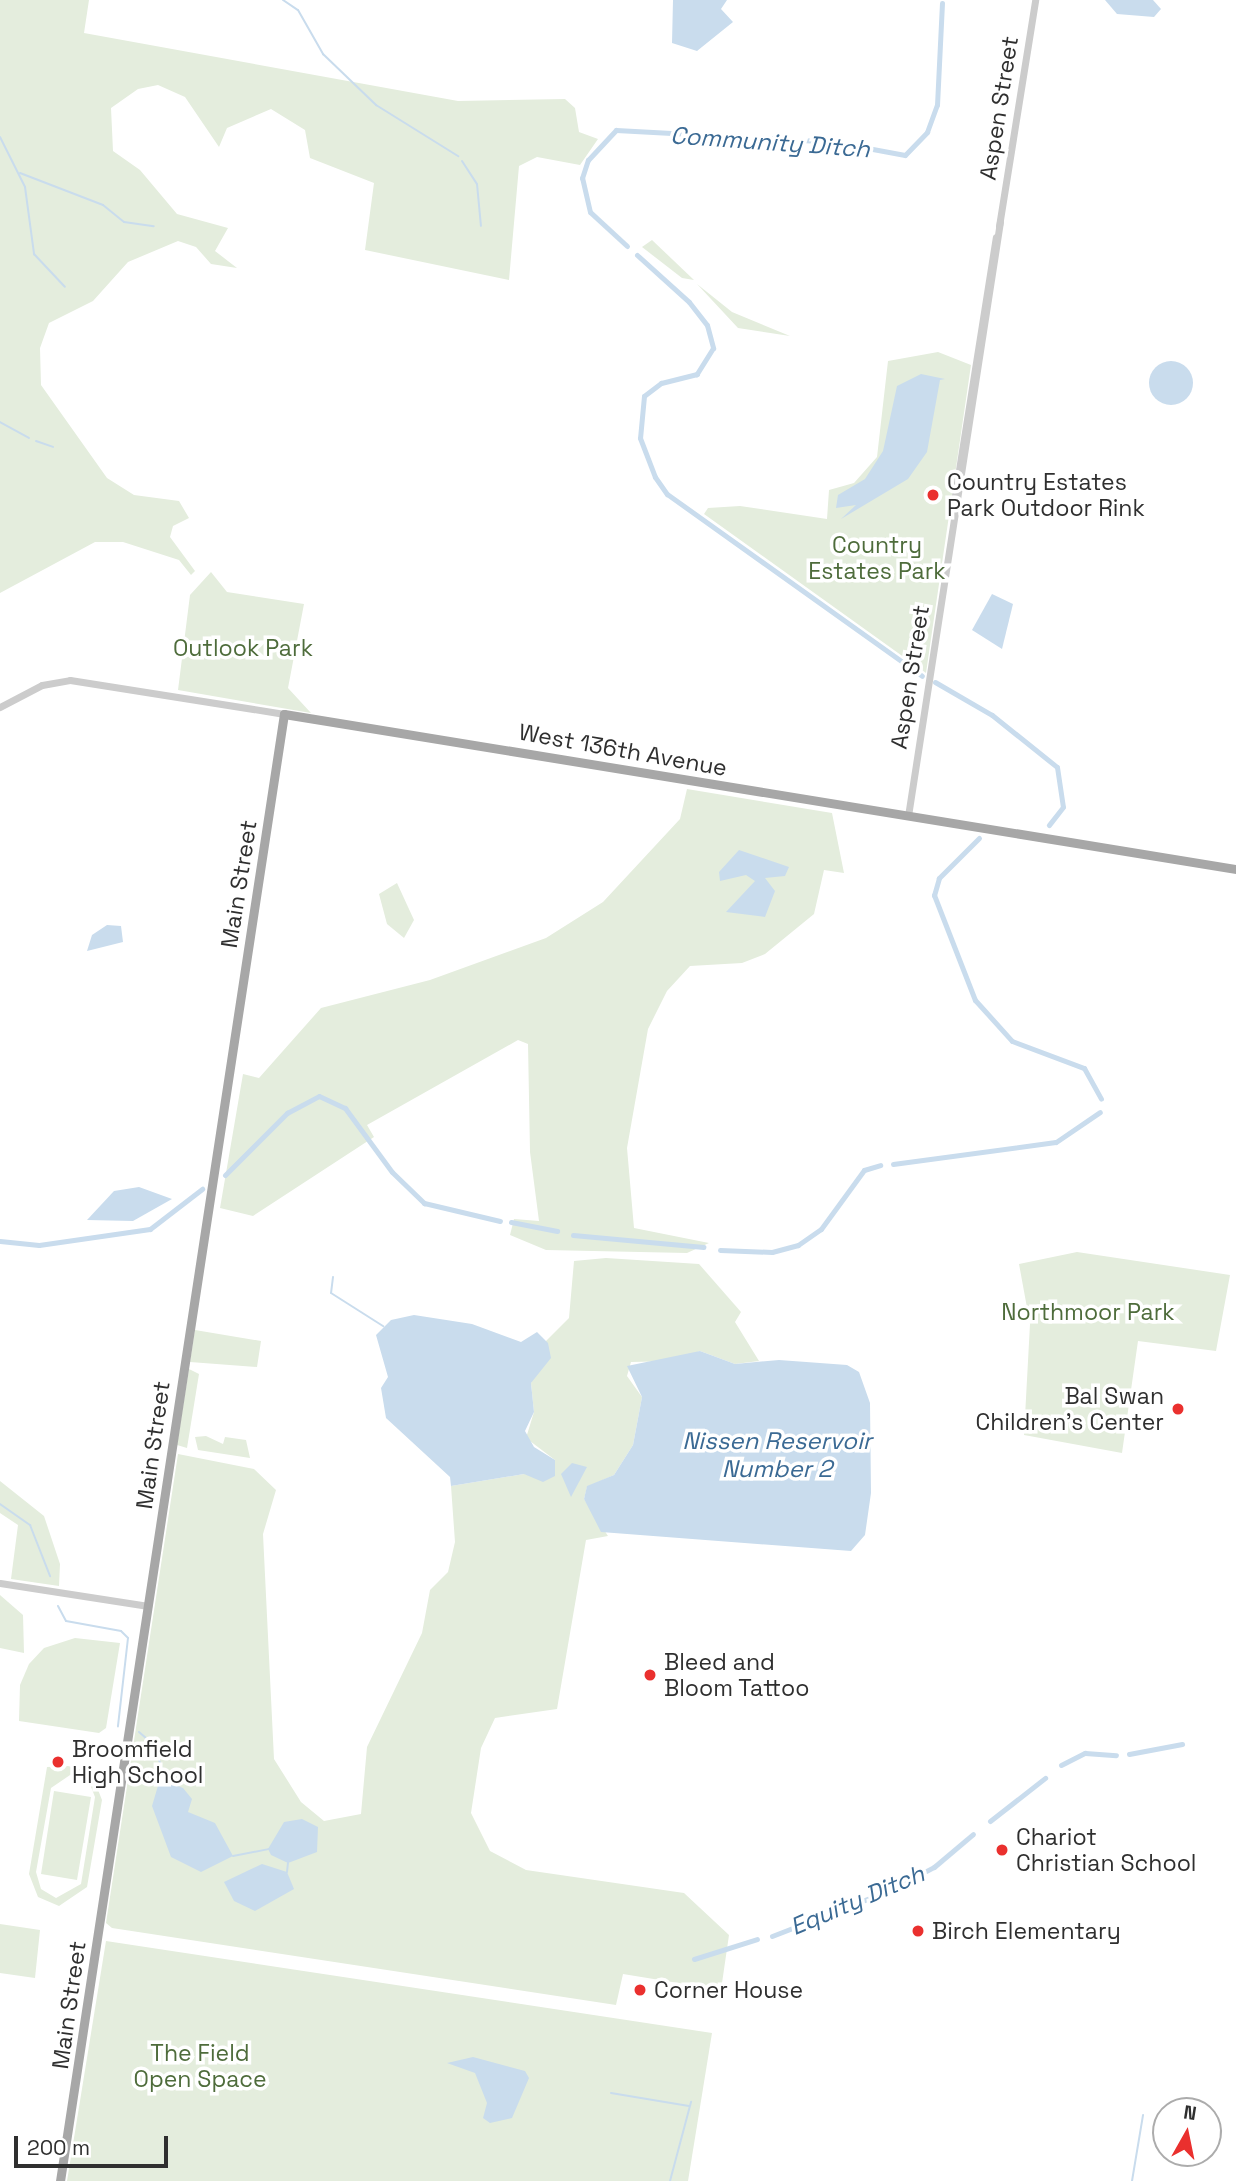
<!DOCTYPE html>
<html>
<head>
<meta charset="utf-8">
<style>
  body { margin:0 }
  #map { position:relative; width:1236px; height:2181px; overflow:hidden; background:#fff; font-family:"Space Grotesk",sans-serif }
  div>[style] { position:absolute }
  .green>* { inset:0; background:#e4eddd }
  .water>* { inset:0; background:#c9dced }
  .round { border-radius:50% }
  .stream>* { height:2px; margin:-1px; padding:0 1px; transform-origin:1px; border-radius:1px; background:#c9dced }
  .canal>* { height:5px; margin:-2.5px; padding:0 2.5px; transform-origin:2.5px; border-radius:2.5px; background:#c9dced }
  .minor>* { height:7px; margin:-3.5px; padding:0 3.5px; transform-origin:3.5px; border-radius:3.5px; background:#ccc }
  .major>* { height:9px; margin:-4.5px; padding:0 4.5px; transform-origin:4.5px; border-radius:4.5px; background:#a7a7a7 }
  .dots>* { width:19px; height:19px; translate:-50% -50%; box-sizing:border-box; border:4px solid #fff; border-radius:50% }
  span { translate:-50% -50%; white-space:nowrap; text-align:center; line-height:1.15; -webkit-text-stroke:7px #fff; paint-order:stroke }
  .street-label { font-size:23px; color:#2f2f2f }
  .poi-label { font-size:23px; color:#2f2f2f }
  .left { translate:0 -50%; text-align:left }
  .right { translate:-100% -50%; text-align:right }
  .park-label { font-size:23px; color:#4e6c3b }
  .water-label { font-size:24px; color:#3b6a94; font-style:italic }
  .north { position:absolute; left:1152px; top:2097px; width:70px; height:70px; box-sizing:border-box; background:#fff; border:2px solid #acacac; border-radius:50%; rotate:9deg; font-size:19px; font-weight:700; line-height:28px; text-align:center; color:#2f2f2f }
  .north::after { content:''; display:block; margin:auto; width:24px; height:32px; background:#ea302e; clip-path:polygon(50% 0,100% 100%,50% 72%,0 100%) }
  .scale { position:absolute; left:14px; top:2136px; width:154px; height:32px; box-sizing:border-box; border:4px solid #2f2f2f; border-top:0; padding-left:9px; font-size:21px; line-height:24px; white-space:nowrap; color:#2f2f2f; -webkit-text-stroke:5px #fff; paint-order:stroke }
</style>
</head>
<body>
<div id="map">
  <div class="green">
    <div style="clip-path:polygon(0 0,89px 0,84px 33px,458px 101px,565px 99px,575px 108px,579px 132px,598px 139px,580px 165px,537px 157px,519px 166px,509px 280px,365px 250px,374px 183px,310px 158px,305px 130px,271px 109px,227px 128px,219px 147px,185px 97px,158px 85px,138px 89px,111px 108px,113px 151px,140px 170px,177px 214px,228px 228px,215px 251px,237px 268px,211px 264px,196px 247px,178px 241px,128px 262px,93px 301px,49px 323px,40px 348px,41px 385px,107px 478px,134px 495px,179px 501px,189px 518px,173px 526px,170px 537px,195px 571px,191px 575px,179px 560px,123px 542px,95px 542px,0 593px)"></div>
    <div style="clip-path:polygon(652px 240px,694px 280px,682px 278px,642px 247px)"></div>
    <div style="clip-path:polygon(697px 284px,732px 312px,790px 336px,738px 328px)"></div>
    <div style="clip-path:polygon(938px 352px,971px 365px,926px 673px,704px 514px,708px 508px,740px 506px,827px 519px,829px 490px,854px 483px,877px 457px,888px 361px)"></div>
    <div style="clip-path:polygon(211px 572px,227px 592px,304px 604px,288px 688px,311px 713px,178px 690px,190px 595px)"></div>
    <div style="clip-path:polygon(687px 789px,832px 813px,844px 873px,824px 870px,814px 914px,765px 954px,742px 963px,690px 966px,667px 991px,648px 1029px,627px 1148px,634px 1228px,709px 1243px,687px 1253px,546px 1250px,510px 1235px,514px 1219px,539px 1221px,530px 1152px,528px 1044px,518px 1040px,367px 1125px,374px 1137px,253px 1216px,220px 1208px,243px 1074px,259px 1078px,321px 1008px,430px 980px,546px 938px,603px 902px,680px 819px)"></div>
    <div style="clip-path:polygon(397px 883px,414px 920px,404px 938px,387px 924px,379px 894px)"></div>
    <div style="clip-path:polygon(1077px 1252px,1230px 1275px,1216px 1351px,1138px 1341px,1122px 1453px,1024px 1435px,1030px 1324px,1019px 1264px)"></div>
    <div style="clip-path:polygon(606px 1258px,699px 1264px,741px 1312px,735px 1322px,759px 1361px,735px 1364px,700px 1351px,675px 1361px,631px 1362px,627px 1376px,642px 1397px,633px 1445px,614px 1475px,587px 1487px,584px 1499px,608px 1536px,586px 1540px,557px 1709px,495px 1718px,481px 1748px,471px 1813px,490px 1851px,526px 1870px,684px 1893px,729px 1935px,721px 1990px,623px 1974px,616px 2005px,112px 1928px,106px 1923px,178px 1454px,254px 1469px,276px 1490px,263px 1534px,274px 1759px,301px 1802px,324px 1821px,361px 1814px,367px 1747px,422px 1633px,430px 1590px,448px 1572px,455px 1542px,451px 1486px,524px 1474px,555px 1476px,555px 1460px,526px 1438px,534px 1412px,531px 1383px,546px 1341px,569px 1318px,574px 1261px)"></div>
    <div style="clip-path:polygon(195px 1330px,261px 1341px,257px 1367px,190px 1362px)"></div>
    <div style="clip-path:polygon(189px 1369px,199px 1374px,187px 1448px,177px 1445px)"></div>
    <div style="clip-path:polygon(206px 1436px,223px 1444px,225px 1437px,246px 1440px,250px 1458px,198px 1450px,195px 1437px)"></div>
    <div style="clip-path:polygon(0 1481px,44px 1516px,60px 1564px,59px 1586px,11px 1579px,18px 1525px,0 1513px)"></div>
    <div style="clip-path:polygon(0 1595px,23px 1615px,24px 1653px,0 1648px)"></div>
    <div style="clip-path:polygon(75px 1638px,120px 1643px,106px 1728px,99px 1733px,19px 1721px,20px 1685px,29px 1664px,44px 1648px)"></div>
    <div style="clip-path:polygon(evenodd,68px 1766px,91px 1772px,102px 1800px,87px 1887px,59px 1906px,38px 1897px,29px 1874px,47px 1767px,68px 1766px,73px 1773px,88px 1779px,95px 1797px,81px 1884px,56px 1898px,41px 1889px,36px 1872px,51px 1788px,73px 1773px)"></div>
    <div style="clip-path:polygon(54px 1791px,91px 1797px,77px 1880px,41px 1874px)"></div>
    <div style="clip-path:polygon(0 1924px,40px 1930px,35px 1978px,0 1973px)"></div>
    <div style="clip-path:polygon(106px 1941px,712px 2033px,688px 2181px,67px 2181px)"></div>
  </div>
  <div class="water">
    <div style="clip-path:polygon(673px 0,727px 0,721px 9px,733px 22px,697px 51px,672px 43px)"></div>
    <div style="clip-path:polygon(1105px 0,1153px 0,1161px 9px,1154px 17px,1117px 14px)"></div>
    <div class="round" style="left:1149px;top:361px;width:44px;height:44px"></div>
    <div style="clip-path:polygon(921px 374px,945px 379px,940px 380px,927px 452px,908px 479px,841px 519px,856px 505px,836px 508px,838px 495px,865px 479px,883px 451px,897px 386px)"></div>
    <div style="clip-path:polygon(992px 594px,1013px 604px,1002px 649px,972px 630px)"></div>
    <div style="clip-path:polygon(739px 850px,789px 867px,785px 876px,765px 878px,775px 891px,765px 917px,726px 912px,755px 881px,746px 875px,720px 881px,719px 872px)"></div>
    <div style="clip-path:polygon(107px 925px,121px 926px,123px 942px,87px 951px,92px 935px)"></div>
    <div style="clip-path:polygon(139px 1187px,172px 1199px,133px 1221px,87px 1220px,114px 1191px)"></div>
    <div style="clip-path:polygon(414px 1315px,472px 1324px,521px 1342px,537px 1332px,548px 1343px,551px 1358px,531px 1383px,534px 1412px,525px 1431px,534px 1447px,555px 1460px,555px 1476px,543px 1482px,524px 1474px,451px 1486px,450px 1477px,386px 1418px,381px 1388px,388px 1377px,376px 1335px,391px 1320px)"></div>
    <div style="clip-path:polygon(700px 1351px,735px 1364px,779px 1360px,847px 1365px,859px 1372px,870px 1403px,871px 1493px,865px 1535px,851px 1551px,601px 1532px,584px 1499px,587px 1486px,614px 1475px,633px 1445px,642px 1397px,627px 1366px)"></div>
    <div style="clip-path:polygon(572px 1463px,587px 1467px,571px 1497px,561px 1474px)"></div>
    <div style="clip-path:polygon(160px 1779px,183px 1788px,192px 1799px,188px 1812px,215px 1823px,233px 1856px,201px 1872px,171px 1857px,152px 1806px)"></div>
    <div style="clip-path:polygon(302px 1819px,318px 1827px,317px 1852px,288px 1863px,271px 1855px,268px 1849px,284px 1822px)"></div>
    <div style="clip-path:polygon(262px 1864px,287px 1872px,294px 1889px,255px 1911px,234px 1901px,224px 1882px)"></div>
    <div style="clip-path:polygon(473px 2057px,525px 2071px,529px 2078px,512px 2118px,490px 2123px,483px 2118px,487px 2103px,475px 2073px,447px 2063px)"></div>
  </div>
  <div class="stream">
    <div style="left:283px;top:0;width:18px;rotate:34deg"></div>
    <div style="left:298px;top:10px;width:51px;rotate:60.4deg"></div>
    <div style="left:323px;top:54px;width:74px;rotate:43.9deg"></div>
    <div style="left:376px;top:105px;width:97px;rotate:31.9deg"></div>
    <div style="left:0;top:137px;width:56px;rotate:63.4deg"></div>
    <div style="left:25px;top:187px;width:68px;rotate:82.3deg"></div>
    <div style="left:34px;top:254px;width:45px;rotate:46.8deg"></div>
    <div style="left:462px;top:161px;width:27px;rotate:57deg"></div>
    <div style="left:477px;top:184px;width:42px;rotate:84.6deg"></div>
    <div style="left:20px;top:173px;width:89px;rotate:21.1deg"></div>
    <div style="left:103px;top:205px;width:27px;rotate:39deg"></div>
    <div style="left:124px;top:222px;width:30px;rotate:8deg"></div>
    <div style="left:0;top:422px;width:33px;rotate:29deg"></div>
    <div style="left:36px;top:441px;width:18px;rotate:19deg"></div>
    <div style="left:333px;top:1277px;width:16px;rotate:97deg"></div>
    <div style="left:331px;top:1293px;width:62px;rotate:32.4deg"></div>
    <div style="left:0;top:1504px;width:37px;rotate:35deg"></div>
    <div style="left:30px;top:1525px;width:55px;rotate:68.6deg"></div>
    <div style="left:58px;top:1606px;width:17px;rotate:62deg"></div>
    <div style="left:66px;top:1621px;width:56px;rotate:10.3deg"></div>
    <div style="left:121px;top:1631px;width:10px;rotate:45deg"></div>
    <div style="left:128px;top:1638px;width:89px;rotate:96.5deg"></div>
    <div style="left:139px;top:1732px;width:20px;rotate:41deg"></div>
    <div style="left:154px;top:1745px;width:41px;rotate:71.6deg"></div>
    <div style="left:233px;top:1856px;width:36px;rotate:-11deg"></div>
    <div style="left:287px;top:1872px;width:9px;rotate:-84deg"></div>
    <div style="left:611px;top:2093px;width:79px;rotate:9.5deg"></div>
    <div style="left:670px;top:2181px;width:82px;rotate:-75.1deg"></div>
    <div style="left:1132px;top:2181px;width:67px;rotate:-80.5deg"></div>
  </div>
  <div class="canal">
    <div style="left:627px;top:246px;width:50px;rotate:-137.4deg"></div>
    <div style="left:590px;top:212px;width:35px;rotate:-103deg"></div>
    <div style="left:582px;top:178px;width:19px;rotate:-72deg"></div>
    <div style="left:588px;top:160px;width:41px;rotate:-47deg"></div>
    <div style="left:616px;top:130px;width:219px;rotate:3.1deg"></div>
    <div style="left:835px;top:142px;width:71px;rotate:10.5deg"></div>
    <div style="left:905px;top:155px;width:32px;rotate:-46deg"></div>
    <div style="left:927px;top:132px;width:29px;rotate:-70deg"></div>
    <div style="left:937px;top:105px;width:102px;rotate:-87.2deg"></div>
    <div style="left:637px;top:255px;width:70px;rotate:42.1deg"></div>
    <div style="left:689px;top:302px;width:29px;rotate:52deg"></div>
    <div style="left:707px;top:325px;width:24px;rotate:75deg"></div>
    <div style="left:713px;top:348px;width:31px;rotate:122deg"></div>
    <div style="left:697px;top:374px;width:37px;rotate:166deg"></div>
    <div style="left:661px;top:383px;width:21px;rotate:143deg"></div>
    <div style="left:644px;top:396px;width:42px;rotate:95.4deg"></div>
    <div style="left:640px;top:438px;width:42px;rotate:69deg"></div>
    <div style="left:655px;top:477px;width:21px;rotate:55deg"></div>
    <div style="left:667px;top:494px;width:313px;rotate:35.5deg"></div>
    <div style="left:935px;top:682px;width:66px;rotate:30.1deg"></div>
    <div style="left:992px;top:715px;width:83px;rotate:38.7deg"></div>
    <div style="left:1057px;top:767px;width:40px;rotate:81.5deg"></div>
    <div style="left:1063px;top:807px;width:23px;rotate:128deg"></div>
    <div style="left:979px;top:838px;width:57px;rotate:135deg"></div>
    <div style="left:939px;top:878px;width:18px;rotate:106deg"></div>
    <div style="left:934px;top:895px;width:113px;rotate:68.7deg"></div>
    <div style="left:975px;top:1000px;width:55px;rotate:47.9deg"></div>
    <div style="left:1012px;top:1041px;width:77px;rotate:20.6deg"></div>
    <div style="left:1084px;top:1068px;width:35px;rotate:61deg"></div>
    <div style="left:893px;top:1164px;width:164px;rotate:-7.7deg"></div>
    <div style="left:1056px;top:1142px;width:53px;rotate:-34.3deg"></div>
    <div style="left:225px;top:1175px;width:88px;rotate:-45deg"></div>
    <div style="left:287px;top:1113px;width:36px;rotate:-28deg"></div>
    <div style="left:319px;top:1096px;width:29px;rotate:25deg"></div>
    <div style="left:345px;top:1108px;width:79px;rotate:53.7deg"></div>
    <div style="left:392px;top:1172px;width:45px;rotate:44.1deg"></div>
    <div style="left:424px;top:1203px;width:78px;rotate:13.3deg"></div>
    <div style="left:511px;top:1222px;width:47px;rotate:11.1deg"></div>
    <div style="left:573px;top:1235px;width:131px;rotate:5.3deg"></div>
    <div style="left:0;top:1241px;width:39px;rotate:6deg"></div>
    <div style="left:39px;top:1245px;width:112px;rotate:-8.2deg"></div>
    <div style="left:150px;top:1229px;width:66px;rotate:-37.6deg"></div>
    <div style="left:720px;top:1250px;width:52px;rotate:2.2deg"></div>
    <div style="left:772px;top:1252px;width:27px;rotate:-15deg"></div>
    <div style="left:798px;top:1245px;width:28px;rotate:-35deg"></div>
    <div style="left:821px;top:1229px;width:73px;rotate:-53.9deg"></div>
    <div style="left:864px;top:1170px;width:17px;rotate:-17deg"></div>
    <div style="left:1129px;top:1754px;width:54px;rotate:-10.7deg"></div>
    <div style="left:1061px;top:1765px;width:27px;rotate:-27deg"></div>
    <div style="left:1085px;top:1753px;width:31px;rotate:4deg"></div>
    <div style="left:990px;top:1821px;width:70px;rotate:-38deg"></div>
    <div style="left:772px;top:1936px;width:124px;rotate:-21.2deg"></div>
    <div style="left:888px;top:1891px;width:52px;rotate:-27.6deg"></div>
    <div style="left:934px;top:1867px;width:51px;rotate:-40.2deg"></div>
    <div style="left:694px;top:1959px;width:66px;rotate:-17.6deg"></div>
  </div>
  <div class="minor">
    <div style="left:999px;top:226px;width:229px;rotate:-80.9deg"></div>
    <div style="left:955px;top:495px;width:261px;rotate:-81deg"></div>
    <div style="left:0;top:707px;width:47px;rotate:-27.6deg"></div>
    <div style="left:42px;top:685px;width:28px;rotate:-10deg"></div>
    <div style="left:70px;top:680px;width:217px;rotate:9deg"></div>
    <div style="left:908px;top:816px;width:601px;rotate:-81.2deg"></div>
    <div style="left:0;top:1583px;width:150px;rotate:8.8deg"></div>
  </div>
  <div class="major">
    <div style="left:60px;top:2181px;width:1484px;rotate:-81.32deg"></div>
    <div style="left:284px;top:714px;width:965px;rotate:9.25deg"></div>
  </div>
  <div class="dots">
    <div style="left:933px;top:495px;background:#ea302e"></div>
    <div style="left:1178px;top:1409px;background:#ea302e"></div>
    <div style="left:650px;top:1675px;background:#ea302e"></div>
    <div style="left:58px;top:1762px;background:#ea302e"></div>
    <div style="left:1002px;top:1850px;background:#ea302e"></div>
    <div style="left:918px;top:1931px;background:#ea302e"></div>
    <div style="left:640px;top:1990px;background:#ea302e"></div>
  </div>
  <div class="street-label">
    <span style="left:999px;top:108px;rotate:-81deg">Aspen Street</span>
    <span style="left:910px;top:677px;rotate:-81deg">Aspen Street</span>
    <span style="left:623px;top:750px;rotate:10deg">West 136th Avenue</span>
    <span style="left:239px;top:884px;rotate:-81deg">Main Street</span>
    <span style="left:153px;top:1445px;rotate:-82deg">Main Street</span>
    <span style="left:69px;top:2005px;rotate:-82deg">Main Street</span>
  </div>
  <div class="poi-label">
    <span class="left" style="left:947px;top:495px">Country Estates<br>Park Outdoor Rink</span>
    <span class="right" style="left:1164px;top:1409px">Bal Swan<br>Children's Center</span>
    <span class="left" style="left:664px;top:1675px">Bleed and<br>Bloom Tattoo</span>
    <span class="left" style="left:72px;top:1762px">Broomfield<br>High School</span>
    <span class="left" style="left:1016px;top:1850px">Chariot<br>Christian School</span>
    <span class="left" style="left:932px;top:1931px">Birch Elementary</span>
    <span class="left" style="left:654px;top:1990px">Corner House</span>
  </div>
  <div class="park-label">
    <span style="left:877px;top:558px">Country<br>Estates Park</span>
    <span style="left:243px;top:648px">Outlook Park</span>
    <span style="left:1088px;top:1312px">Northmoor Park</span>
    <span style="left:200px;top:2066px">The Field<br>Open Space</span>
  </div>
  <div class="water-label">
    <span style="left:770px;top:142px;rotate:4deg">Community Ditch</span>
    <span style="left:777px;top:1455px">Nissen Reservoir<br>Number 2</span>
    <span style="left:857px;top:1900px;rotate:-23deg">Equity Ditch</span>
  </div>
  <div class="north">N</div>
  <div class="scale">200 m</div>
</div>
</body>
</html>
